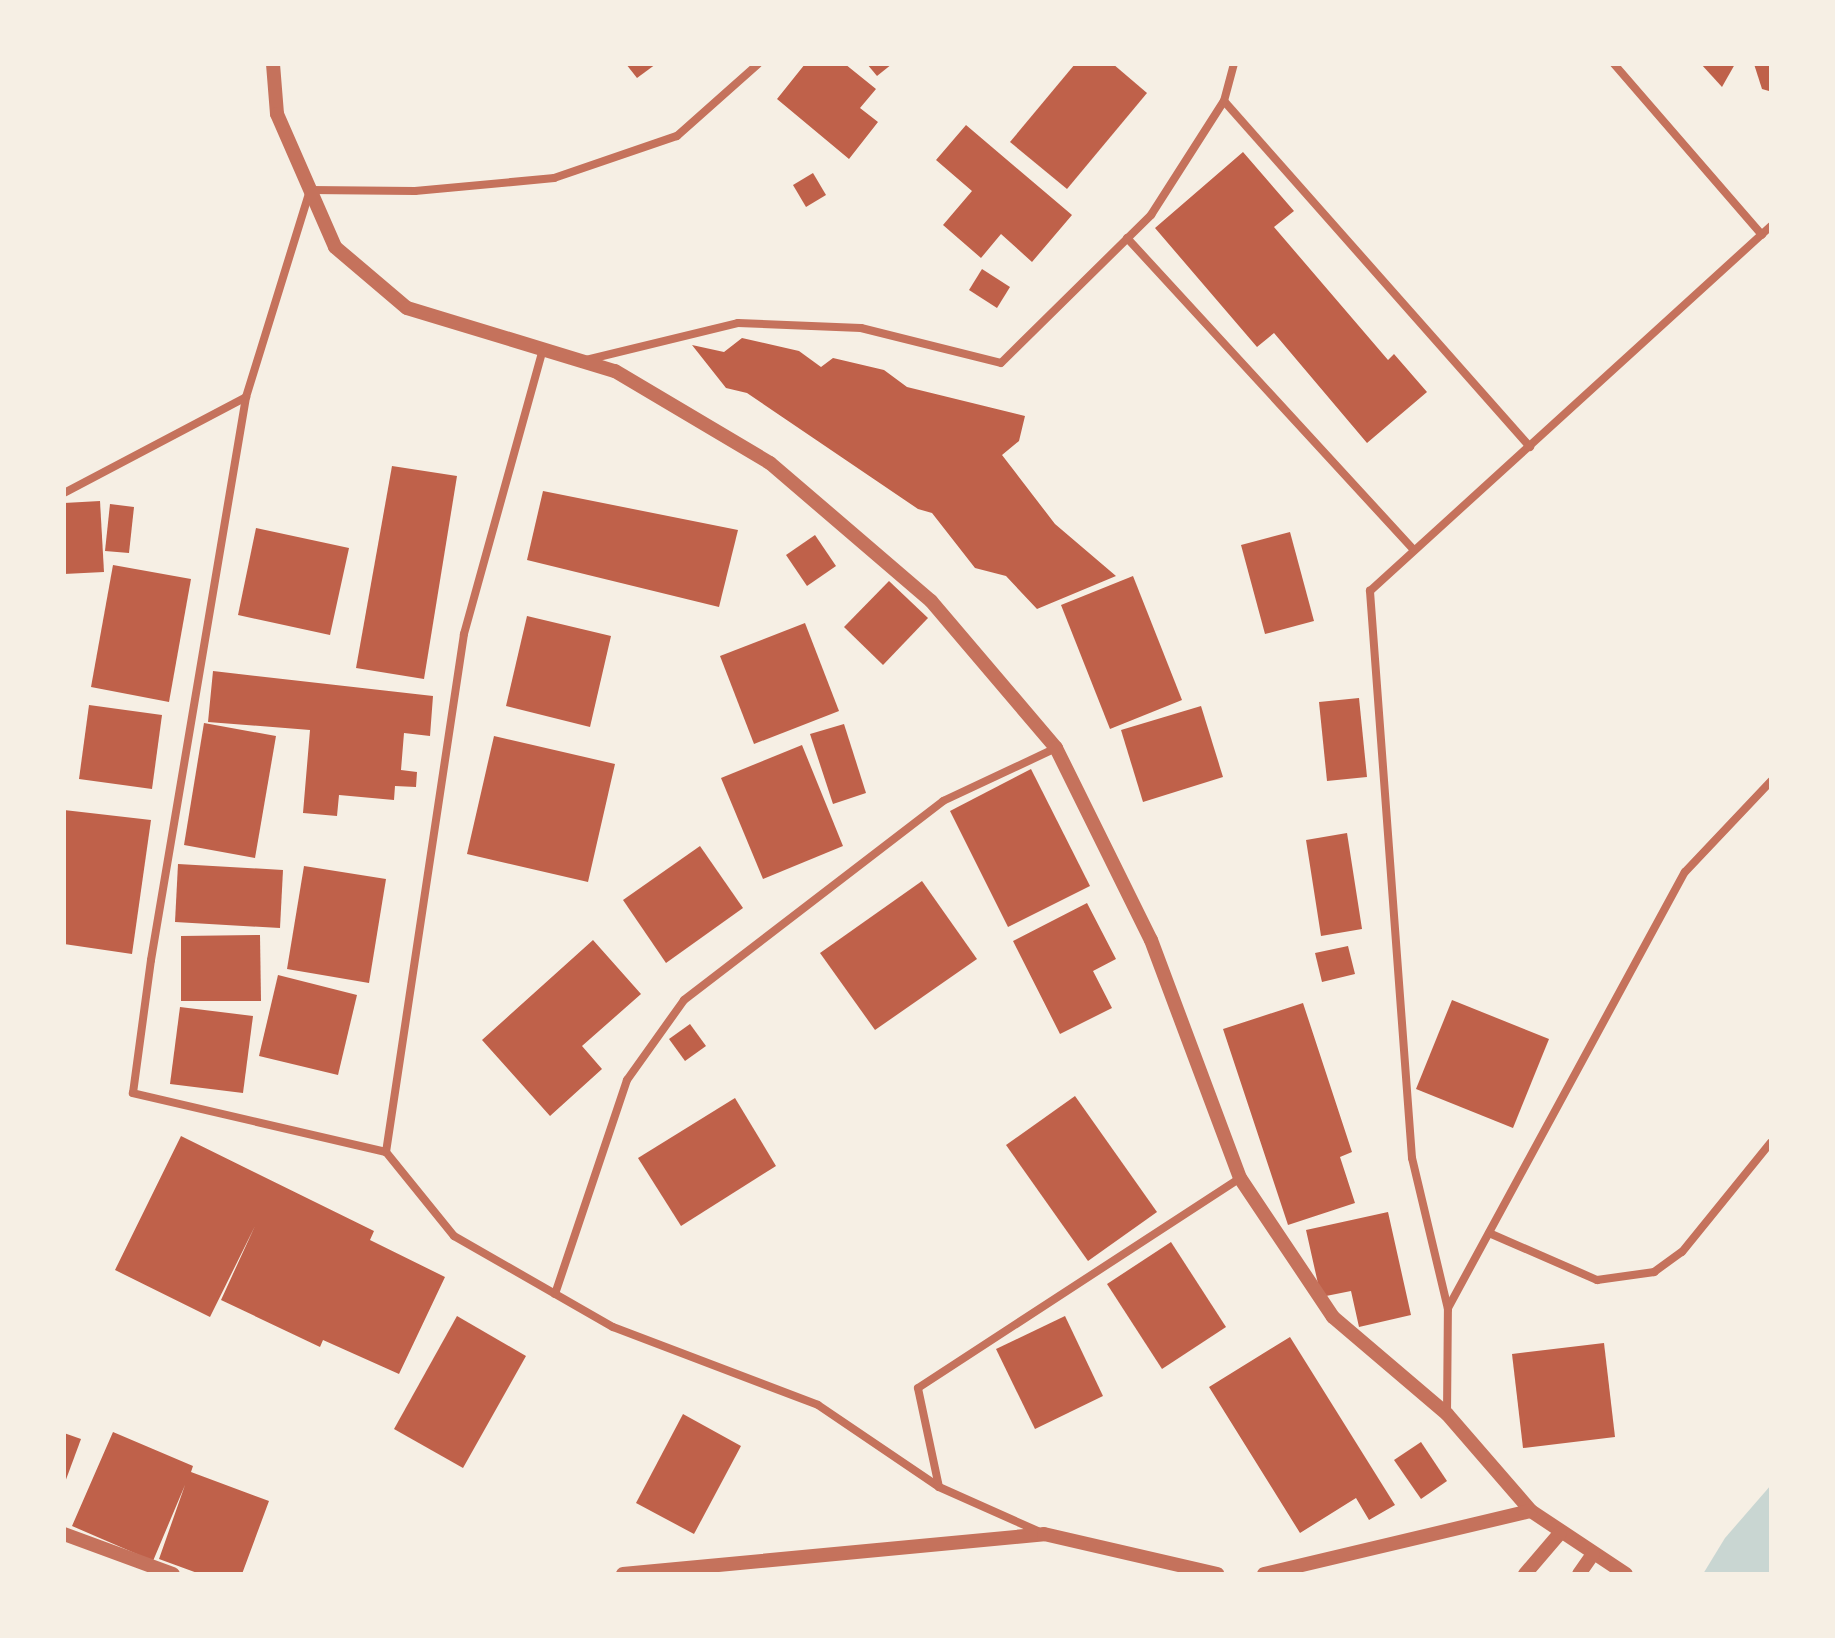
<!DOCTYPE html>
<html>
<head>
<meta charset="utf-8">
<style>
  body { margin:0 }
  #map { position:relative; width:1835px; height:1638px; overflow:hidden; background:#f6efe4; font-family:"IBM Plex Serif",serif }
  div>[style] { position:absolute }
  .water>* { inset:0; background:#c9d6d2 }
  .building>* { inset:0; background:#bf614a }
  .minor>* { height:8px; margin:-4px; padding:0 4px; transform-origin:4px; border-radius:4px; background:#c5725c }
  .tertiary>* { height:14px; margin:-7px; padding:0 7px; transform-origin:7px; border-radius:7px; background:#c5725c }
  span { translate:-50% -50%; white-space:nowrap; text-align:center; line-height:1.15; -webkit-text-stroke:8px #f6efe4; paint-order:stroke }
  .frame { position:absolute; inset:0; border:66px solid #f6efe4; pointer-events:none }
</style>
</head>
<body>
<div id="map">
  <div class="water">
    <div style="clip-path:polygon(1771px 1485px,1771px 1574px,1703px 1574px,1725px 1538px)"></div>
  </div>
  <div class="building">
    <div style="clip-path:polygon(626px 64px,656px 64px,637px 78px)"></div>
    <div style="clip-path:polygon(805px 64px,845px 64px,876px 89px,860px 108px,878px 122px,849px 159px,777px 99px)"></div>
    <div style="clip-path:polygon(867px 64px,892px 64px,877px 76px)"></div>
    <div style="clip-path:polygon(1075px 64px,1113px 64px,1147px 93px,1067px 189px,1010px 142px)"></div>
    <div style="clip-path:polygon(1701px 64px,1735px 64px,1722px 87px)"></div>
    <div style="clip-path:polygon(1754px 64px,1771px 64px,1769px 91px,1762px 89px)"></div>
    <div style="clip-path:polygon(966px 125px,1072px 215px,1032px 262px,1001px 234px,981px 258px,943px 225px,972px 191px,936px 160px)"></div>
    <div style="clip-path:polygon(1243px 152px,1294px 211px,1274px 227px,1388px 360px,1394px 354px,1427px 392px,1367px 443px,1274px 333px,1257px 347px,1155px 228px)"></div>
    <div style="clip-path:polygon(813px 173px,826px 195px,806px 207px,793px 185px)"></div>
    <div style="clip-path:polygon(982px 269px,1010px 287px,997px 308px,969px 290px)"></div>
    <div style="clip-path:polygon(742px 338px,799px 351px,821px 367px,833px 358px,884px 370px,907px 387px,1025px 416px,1019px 441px,1002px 455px,1055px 524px,1116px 576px,1037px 609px,1006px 576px,975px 568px,932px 513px,918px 509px,747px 393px,726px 388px,692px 345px,724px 352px)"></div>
    <div style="clip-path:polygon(392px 466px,457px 476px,424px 679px,356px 668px)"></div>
    <div style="clip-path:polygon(543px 491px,738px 530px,719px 607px,527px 560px)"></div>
    <div style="clip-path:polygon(100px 501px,104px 572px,64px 574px,64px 503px)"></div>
    <div style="clip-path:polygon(110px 504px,134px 507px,129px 553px,105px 551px)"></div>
    <div style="clip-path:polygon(256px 528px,349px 548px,330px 635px,238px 615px)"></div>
    <div style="clip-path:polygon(1290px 532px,1314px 621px,1265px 634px,1241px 545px)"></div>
    <div style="clip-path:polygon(815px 535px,836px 566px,807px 586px,786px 555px)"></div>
    <div style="clip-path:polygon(113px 565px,191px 579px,169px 702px,91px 687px)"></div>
    <div style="clip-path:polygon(1133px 576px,1182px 700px,1110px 729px,1061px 605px)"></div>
    <div style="clip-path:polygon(889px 581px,928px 618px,883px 665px,844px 627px)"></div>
    <div style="clip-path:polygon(527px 616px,611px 636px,590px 727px,506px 706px)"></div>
    <div style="clip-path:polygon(805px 623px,839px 711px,754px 744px,720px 656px)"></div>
    <div style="clip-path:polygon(213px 671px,433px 696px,430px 736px,404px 733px,401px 770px,417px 772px,416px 787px,395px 786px,394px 800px,339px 795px,337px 816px,303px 813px,310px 730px,208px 722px)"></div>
    <div style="clip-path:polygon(1359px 698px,1367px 777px,1327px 781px,1319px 702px)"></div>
    <div style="clip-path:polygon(89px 705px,162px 715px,152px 789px,79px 779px)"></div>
    <div style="clip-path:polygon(1201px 706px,1223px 777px,1143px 802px,1121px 730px)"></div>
    <div style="clip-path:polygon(204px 723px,276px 736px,255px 858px,184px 845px)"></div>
    <div style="clip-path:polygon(844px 724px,866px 793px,833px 804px,810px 734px)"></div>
    <div style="clip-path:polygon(494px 736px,615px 764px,588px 882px,467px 854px)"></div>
    <div style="clip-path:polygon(802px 745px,843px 846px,763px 879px,721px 778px)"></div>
    <div style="clip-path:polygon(1031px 769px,1090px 886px,1008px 927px,950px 811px)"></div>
    <div style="clip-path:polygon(64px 810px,151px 820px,132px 954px,64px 944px)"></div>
    <div style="clip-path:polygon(1347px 833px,1362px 929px,1321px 936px,1306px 840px)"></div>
    <div style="clip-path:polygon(700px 846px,743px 908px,666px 963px,623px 900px)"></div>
    <div style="clip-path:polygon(178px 864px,283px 870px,280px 928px,175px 922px)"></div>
    <div style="clip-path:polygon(304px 866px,386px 879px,369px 983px,287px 969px)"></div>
    <div style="clip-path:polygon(922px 881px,977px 959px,875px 1030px,820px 953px)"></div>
    <div style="clip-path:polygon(1087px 903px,1116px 959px,1093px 971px,1112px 1008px,1060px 1034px,1013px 941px)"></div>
    <div style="clip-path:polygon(260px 935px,261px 1001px,181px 1001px,181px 936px)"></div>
    <div style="clip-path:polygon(593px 940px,641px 994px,582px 1046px,602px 1069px,550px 1116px,482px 1040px)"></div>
    <div style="clip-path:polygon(1348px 946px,1355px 974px,1322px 982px,1315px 953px)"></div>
    <div style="clip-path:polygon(278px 975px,357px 995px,338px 1075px,259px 1056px)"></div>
    <div style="clip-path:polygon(1452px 1000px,1549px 1039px,1513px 1128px,1416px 1089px)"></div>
    <div style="clip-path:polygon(1303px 1003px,1352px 1152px,1340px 1157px,1355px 1203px,1288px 1225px,1223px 1029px)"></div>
    <div style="clip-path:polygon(180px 1007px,253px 1016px,243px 1093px,170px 1084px)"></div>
    <div style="clip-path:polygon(690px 1024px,706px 1046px,685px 1061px,669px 1039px)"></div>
    <div style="clip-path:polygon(1075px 1096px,1157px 1212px,1088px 1261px,1006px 1145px)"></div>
    <div style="clip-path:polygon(735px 1098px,776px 1166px,681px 1226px,638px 1158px)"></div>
    <div style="clip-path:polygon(181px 1136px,374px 1231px,370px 1240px,445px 1277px,399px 1374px,323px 1340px,320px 1347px,221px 1300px,255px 1226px,210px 1317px,115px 1270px)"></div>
    <div style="clip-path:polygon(1388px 1212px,1411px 1315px,1359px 1327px,1351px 1291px,1321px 1297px,1306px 1230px)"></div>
    <div style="clip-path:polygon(1171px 1242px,1226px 1327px,1162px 1369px,1107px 1284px)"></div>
    <div style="clip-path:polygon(457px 1316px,526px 1356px,463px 1468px,394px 1429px)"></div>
    <div style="clip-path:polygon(1065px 1316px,1103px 1396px,1035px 1429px,996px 1349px)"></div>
    <div style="clip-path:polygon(1290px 1337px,1395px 1505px,1369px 1520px,1356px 1498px,1300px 1533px,1209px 1387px)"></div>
    <div style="clip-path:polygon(1604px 1343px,1615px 1437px,1523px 1448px,1512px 1354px)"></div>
    <div style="clip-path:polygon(683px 1414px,741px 1446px,694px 1534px,636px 1503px)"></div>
    <div style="clip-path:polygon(113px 1432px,193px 1466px,191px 1472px,269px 1501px,242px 1574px,200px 1574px,159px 1559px,185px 1485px,153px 1561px,72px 1526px)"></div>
    <div style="clip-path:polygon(64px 1433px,81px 1439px,64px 1485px)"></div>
    <div style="clip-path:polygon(1421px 1442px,1447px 1481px,1421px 1499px,1394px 1460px)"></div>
  </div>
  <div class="minor">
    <div style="left:1614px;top:64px;width:226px;rotate:49.1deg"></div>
    <div style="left:1224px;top:101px;width:462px;rotate:48.5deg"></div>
    <div style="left:1127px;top:238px;width:424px;rotate:47.4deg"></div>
    <div style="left:543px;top:349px;width:296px;rotate:105.5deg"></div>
    <div style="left:464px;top:634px;width:524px;rotate:98.56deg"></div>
    <div style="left:386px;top:1152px;width:108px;rotate:51deg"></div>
    <div style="left:454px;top:1236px;width:183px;rotate:29.8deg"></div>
    <div style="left:613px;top:1327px;width:219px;rotate:20.8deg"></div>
    <div style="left:818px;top:1405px;width:146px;rotate:34.1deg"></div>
    <div style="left:939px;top:1487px;width:111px;rotate:24deg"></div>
    <div style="left:586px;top:360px;width:156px;rotate:-13.7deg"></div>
    <div style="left:738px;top:323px;width:123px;rotate:2.3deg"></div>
    <div style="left:861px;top:328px;width:144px;rotate:14deg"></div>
    <div style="left:1001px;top:363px;width:211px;rotate:-44.6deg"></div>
    <div style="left:1151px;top:215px;width:135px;rotate:-57.4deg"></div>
    <div style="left:1224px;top:101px;width:38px;rotate:-75deg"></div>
    <div style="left:64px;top:493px;width:206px;rotate:-27.8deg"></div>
    <div style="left:386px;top:1152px;width:260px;rotate:-166.9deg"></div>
    <div style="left:133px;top:1093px;width:134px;rotate:-82.3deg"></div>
    <div style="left:151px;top:960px;width:571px;rotate:-80.42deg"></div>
    <div style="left:246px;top:397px;width:217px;rotate:-72.8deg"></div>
    <div style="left:310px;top:190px;width:105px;rotate:0.5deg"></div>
    <div style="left:415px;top:191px;width:140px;rotate:-5.3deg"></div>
    <div style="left:554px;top:178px;width:130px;rotate:-18.9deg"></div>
    <div style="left:677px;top:136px;width:108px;rotate:-41.6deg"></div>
    <div style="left:1489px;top:1233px;width:118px;rotate:23.5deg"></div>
    <div style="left:1597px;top:1280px;width:58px;rotate:-8deg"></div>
    <div style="left:1654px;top:1272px;width:34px;rotate:-36deg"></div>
    <div style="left:1682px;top:1252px;width:141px;rotate:-51deg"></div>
    <div style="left:555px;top:1294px;width:226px;rotate:-71.4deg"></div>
    <div style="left:627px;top:1080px;width:98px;rotate:-54.5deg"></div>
    <div style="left:684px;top:1000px;width:327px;rotate:-37.5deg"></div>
    <div style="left:943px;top:801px;width:125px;rotate:-25.1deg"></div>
    <div style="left:1448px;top:1308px;width:496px;rotate:-61.5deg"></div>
    <div style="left:1685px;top:872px;width:125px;rotate:-46.6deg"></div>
    <div style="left:1447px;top:1414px;width:105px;rotate:-89.5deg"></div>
    <div style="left:1448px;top:1309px;width:155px;rotate:-103.4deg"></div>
    <div style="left:1412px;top:1158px;width:569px;rotate:-94.24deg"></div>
    <div style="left:1370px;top:591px;width:542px;rotate:-42.31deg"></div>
    <div style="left:939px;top:1487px;width:101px;rotate:-102deg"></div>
    <div style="left:918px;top:1388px;width:384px;rotate:-33.1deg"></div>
  </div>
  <div class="tertiary">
    <div style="left:273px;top:64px;width:50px;rotate:85.4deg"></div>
    <div style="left:277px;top:114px;width:145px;rotate:66.4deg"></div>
    <div style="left:335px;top:247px;width:94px;rotate:40.3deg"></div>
    <div style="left:407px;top:308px;width:217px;rotate:16.9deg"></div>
    <div style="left:615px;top:371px;width:180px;rotate:30.7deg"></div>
    <div style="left:770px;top:463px;width:212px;rotate:40.6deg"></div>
    <div style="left:931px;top:601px;width:193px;rotate:49.6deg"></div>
    <div style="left:1056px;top:748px;width:214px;rotate:63.7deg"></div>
    <div style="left:1151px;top:940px;width:254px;rotate:69.5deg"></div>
    <div style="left:1240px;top:1178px;width:167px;rotate:56.2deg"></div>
    <div style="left:1333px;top:1317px;width:150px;rotate:40.4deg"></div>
    <div style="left:1447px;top:1414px;width:128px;rotate:49.1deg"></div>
    <div style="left:1531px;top:1511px;width:114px;rotate:33.6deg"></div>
    <div style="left:64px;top:1534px;width:116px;rotate:20.2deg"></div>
    <div style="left:623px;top:1574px;width:423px;rotate:-5.4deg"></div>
    <div style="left:1044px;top:1534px;width:178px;rotate:13deg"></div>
    <div style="left:1264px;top:1574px;width:274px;rotate:-13.3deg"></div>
    <div style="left:1525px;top:1574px;width:54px;rotate:-49.5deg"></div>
    <div style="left:1579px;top:1574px;width:24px;rotate:-55deg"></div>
  </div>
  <div class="frame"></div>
</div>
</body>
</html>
